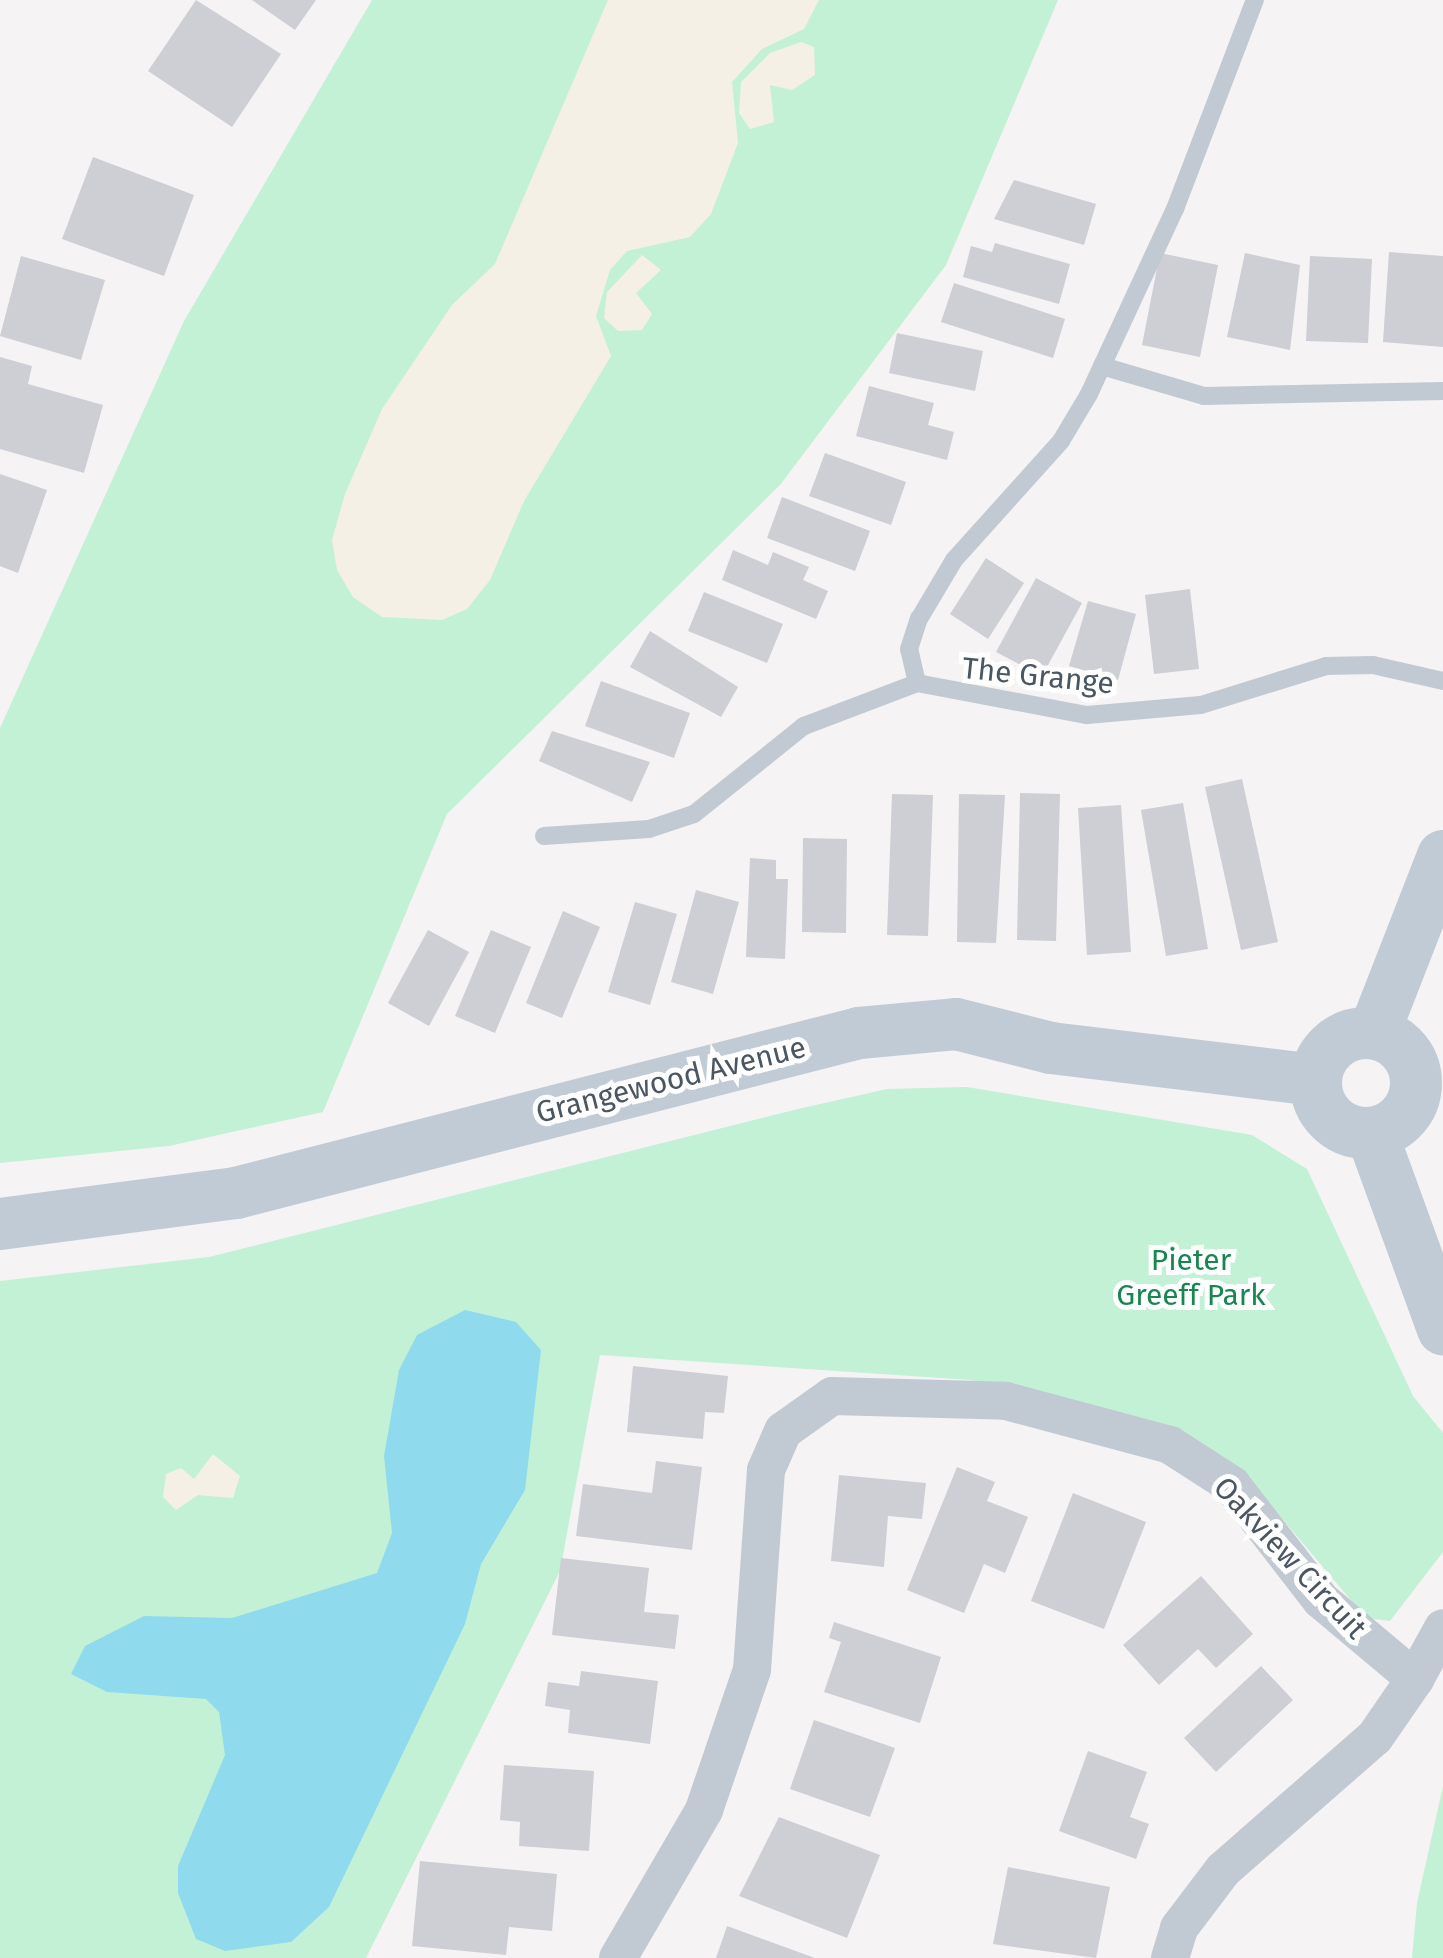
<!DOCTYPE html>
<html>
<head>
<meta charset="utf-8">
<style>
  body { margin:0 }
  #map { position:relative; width:1443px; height:1958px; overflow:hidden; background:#f5f3f3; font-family:"Fira Sans",sans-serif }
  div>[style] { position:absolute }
  .green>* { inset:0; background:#c3f1d5 }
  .sand>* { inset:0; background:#f5f0e5 }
  .water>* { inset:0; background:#90daee }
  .building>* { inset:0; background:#cdcfd5 }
  .lane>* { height:18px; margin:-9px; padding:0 9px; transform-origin:9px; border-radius:9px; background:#c1cad2 }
  .street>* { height:38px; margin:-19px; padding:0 19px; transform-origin:19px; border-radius:19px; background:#c1cad2 }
  .secondary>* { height:52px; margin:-26px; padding:0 26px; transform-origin:26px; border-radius:26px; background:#c1cbd6 }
  .secondary>.ring { margin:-26px; padding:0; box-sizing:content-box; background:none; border:52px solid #c1cbd6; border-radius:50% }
  span { translate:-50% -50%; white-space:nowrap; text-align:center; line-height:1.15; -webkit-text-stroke:10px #fff; paint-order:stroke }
  .street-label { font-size:30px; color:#4a5661 }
  .park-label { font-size:30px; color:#17864f }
</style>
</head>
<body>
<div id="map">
  <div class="green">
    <div style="clip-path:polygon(372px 0,1058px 0,946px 265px,780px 485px,447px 814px,323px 1112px,169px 1146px,0 1163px,0 728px,184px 321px)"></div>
    <div style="clip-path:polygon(967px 1087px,1252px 1135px,1307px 1169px,1413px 1396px,1443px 1433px,1443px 1552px,1390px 1621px,1366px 1618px,1247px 1477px,1179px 1431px,971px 1380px,600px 1355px,560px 1571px,366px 1958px,0 1958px,0 1281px,209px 1257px,798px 1109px,887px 1089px)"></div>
    <div style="clip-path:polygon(1443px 1786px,1443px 1958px,1412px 1958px,1417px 1903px)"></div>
  </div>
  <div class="sand">
    <div style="clip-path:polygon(608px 0,819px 0,804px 29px,762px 49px,732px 82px,738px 143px,711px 214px,690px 237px,627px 251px,610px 270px,596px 316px,611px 356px,524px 501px,490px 580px,467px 609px,442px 620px,382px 617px,353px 597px,337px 570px,332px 540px,345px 494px,382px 409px,452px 305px,495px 264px)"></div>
    <div style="clip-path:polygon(801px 42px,814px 47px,815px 75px,792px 90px,770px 85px,774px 122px,750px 129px,739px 113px,741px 82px,770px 53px)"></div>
    <div style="clip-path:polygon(642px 255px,661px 270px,636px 293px,652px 314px,642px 330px,618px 331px,604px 318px,607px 292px)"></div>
    <div style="clip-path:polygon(213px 1454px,240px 1476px,233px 1498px,198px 1495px,176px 1510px,163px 1497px,166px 1474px,181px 1468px,194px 1479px)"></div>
  </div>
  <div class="water">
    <div style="clip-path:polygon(465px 1310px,516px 1322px,541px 1350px,525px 1490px,481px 1564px,465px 1624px,329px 1907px,291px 1942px,225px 1951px,196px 1939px,178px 1893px,178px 1866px,225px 1755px,219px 1712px,206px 1699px,107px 1692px,71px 1674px,85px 1646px,144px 1616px,232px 1618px,377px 1573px,392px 1533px,384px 1456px,399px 1370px,417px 1335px)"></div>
  </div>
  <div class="building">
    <div style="clip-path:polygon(196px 0,281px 54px,232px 127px,148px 71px)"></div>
    <div style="clip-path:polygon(252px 0,316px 0,295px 30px)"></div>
    <div style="clip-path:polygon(93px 157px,194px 195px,164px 276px,62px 239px)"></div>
    <div style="clip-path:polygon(1014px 180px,1096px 204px,1084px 245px,994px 219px)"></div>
    <div style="clip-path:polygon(995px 243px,1070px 264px,1059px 304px,963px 277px,971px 246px,992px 252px)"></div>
    <div style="clip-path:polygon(1389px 252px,1443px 256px,1443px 347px,1383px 342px)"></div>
    <div style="clip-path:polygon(1160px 253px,1218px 265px,1200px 357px,1142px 345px)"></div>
    <div style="clip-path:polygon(1245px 253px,1300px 265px,1290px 350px,1227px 337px)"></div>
    <div style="clip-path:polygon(21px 256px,105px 280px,81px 360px,0 336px)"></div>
    <div style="clip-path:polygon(1310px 256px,1372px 259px,1368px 343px,1306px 341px)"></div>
    <div style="clip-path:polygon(954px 283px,1065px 319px,1053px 358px,941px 322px)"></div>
    <div style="clip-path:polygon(897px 333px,983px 351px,975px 391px,889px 373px)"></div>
    <div style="clip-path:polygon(0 357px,32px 366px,28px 384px,103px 405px,84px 473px,0 449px)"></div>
    <div style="clip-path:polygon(869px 386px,934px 403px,928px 425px,954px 432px,947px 460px,856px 436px)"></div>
    <div style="clip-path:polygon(825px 453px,906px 482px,891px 525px,809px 496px)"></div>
    <div style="clip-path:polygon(0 474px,47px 490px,18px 573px,0 566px)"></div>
    <div style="clip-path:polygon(782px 497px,870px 531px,855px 571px,767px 538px)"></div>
    <div style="clip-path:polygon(733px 550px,768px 565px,773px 552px,809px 567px,803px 580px,828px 591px,816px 619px,722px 580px)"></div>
    <div style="clip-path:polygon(986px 558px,1024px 583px,988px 639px,950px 614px)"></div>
    <div style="clip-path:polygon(1036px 578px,1082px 603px,1042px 676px,996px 652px)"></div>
    <div style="clip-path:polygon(1190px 589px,1199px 669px,1154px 674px,1145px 595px)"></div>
    <div style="clip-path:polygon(704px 592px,783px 624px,767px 663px,688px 631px)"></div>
    <div style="clip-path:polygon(1088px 601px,1136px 614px,1118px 680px,1069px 666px)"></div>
    <div style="clip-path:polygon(650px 631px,738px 687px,721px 717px,630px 667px)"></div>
    <div style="clip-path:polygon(601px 681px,690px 713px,674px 758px,585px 726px)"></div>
    <div style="clip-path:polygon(552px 731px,650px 762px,632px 802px,539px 761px)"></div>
    <div style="clip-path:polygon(1242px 779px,1278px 942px,1241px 950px,1205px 787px)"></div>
    <div style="clip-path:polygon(1020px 793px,1060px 794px,1056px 941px,1017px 940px)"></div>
    <div style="clip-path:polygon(892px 794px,933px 795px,928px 936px,887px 935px)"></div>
    <div style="clip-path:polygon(959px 794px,1005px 795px,996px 943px,957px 942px)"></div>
    <div style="clip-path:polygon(1183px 803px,1208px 949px,1166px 956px,1141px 810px)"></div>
    <div style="clip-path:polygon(1121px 805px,1131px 952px,1087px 955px,1078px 808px)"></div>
    <div style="clip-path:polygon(803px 838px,847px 839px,846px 933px,802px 932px)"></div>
    <div style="clip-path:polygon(750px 858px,776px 860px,776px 879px,788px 879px,785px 959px,746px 957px)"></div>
    <div style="clip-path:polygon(696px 890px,739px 902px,713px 994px,671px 982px)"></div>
    <div style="clip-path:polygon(635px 902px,677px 914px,650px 1005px,608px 992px)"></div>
    <div style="clip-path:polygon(563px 911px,600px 927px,562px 1018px,526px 1003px)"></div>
    <div style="clip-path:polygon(428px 930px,469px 952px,429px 1026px,388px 1003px)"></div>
    <div style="clip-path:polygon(491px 930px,531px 947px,495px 1033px,455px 1016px)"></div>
    <div style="clip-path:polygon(633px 1366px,728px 1376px,724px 1413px,705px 1412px,703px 1439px,627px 1432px)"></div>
    <div style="clip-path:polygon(656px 1461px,702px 1467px,692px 1550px,576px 1536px,583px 1484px,652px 1493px)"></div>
    <div style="clip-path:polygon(957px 1467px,995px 1482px,987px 1501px,1028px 1517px,1005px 1573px,984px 1564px,964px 1613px,907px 1590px)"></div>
    <div style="clip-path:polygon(839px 1475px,926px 1483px,922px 1519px,888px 1516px,884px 1567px,831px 1561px)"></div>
    <div style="clip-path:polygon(1073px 1493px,1146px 1522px,1104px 1629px,1031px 1601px)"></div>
    <div style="clip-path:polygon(561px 1558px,649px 1568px,644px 1612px,679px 1615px,675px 1649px,552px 1635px)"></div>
    <div style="clip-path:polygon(1201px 1576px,1253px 1634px,1216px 1668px,1198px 1649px,1159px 1685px,1123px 1645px)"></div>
    <div style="clip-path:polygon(834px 1622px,941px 1657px,920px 1723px,824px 1692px,841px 1642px,829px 1638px)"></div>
    <div style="clip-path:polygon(1261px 1666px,1293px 1700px,1216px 1772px,1184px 1738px)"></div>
    <div style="clip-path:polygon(581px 1671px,658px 1681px,650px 1744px,568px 1733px,570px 1710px,545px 1706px,548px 1682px,579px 1686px)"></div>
    <div style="clip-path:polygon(814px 1720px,895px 1748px,870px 1817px,790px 1789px)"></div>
    <div style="clip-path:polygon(1088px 1751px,1147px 1772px,1130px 1817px,1149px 1824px,1136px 1859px,1059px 1831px)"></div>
    <div style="clip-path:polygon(504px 1765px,594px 1771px,589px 1851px,519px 1846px,520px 1822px,500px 1820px)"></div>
    <div style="clip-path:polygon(779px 1817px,880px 1855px,847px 1938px,739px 1896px)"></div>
    <div style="clip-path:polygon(420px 1861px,557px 1874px,552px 1931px,509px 1927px,506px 1955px,412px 1946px)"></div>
    <div style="clip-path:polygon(1008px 1867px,1110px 1887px,1096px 1958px,993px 1944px)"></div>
    <div style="clip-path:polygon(727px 1926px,815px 1958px,716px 1958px)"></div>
  </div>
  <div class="lane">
    <div style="left:1102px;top:366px;width:106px;rotate:16.4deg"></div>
    <div style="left:1204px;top:396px;width:239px;rotate:-1.2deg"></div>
    <div style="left:917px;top:683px;width:35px;rotate:-103deg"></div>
    <div style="left:909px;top:649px;width:32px;rotate:-72deg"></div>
    <div style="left:919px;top:619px;width:69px;rotate:-59.3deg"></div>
    <div style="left:954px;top:560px;width:160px;rotate:-48deg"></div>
    <div style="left:1061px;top:441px;width:55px;rotate:-59.2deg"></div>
    <div style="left:1089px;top:394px;width:204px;rotate:-65.1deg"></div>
    <div style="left:1175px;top:209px;width:224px;rotate:-69.1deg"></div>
    <div style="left:544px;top:836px;width:105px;rotate:-3.8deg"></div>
    <div style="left:649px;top:829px;width:47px;rotate:-18.4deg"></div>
    <div style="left:694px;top:814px;width:141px;rotate:-38.7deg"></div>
    <div style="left:804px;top:726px;width:121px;rotate:-20.8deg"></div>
    <div style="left:917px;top:683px;width:173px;rotate:10.7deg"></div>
    <div style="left:1087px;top:715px;width:114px;rotate:-5deg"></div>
    <div style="left:1201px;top:705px;width:131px;rotate:-17.3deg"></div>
    <div style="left:1326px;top:666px;width:47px;rotate:-1.2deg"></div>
    <div style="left:1373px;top:665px;width:72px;rotate:12.9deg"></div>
  </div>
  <div class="street">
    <div style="left:618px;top:1958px;width:171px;rotate:-59.8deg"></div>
    <div style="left:704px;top:1810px;width:148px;rotate:-71.1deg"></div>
    <div style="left:752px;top:1670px;width:200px;rotate:-86deg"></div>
    <div style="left:766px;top:1470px;width:43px;rotate:-66.4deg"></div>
    <div style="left:783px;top:1431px;width:60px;rotate:-35.5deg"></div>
    <div style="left:832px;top:1396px;width:174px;rotate:1.6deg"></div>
    <div style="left:1006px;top:1401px;width:170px;rotate:15deg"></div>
    <div style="left:1170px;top:1445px;width:74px;rotate:32.8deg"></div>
    <div style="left:1232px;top:1485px;width:145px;rotate:52.3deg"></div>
    <div style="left:1321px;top:1600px;width:123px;rotate:40deg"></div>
    <div style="left:1415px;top:1679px;width:58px;rotate:-61.2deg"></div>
    <div style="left:1170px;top:1958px;width:31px;rotate:-73deg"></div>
    <div style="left:1179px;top:1928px;width:73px;rotate:-52.8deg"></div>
    <div style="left:1223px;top:1870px;width:202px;rotate:-41.2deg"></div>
    <div style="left:1375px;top:1737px;width:70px;rotate:-55.4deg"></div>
  </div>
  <div class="secondary">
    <div class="ring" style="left:1316px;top:1033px;width:48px;height:48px"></div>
    <div style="left:1374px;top:1033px;width:190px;rotate:-68.7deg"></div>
    <div style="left:1372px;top:1134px;width:208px;rotate:70deg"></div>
    <div style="left:0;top:1224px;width:238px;rotate:-7.5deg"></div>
    <div style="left:236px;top:1193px;width:643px;rotate:-14.4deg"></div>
    <div style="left:859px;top:1033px;width:97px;rotate:-5.3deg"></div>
    <div style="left:956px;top:1024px;width:98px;rotate:14.2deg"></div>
    <div style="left:1051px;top:1048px;width:266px;rotate:6.9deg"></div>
  </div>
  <div class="street-label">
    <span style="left:1038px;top:676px;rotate:6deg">The Grange</span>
    <span style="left:671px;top:1080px;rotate:-14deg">Grangewood Avenue</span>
    <span style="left:1290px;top:1558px;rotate:47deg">Oakview Circuit</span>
  </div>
  <div class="park-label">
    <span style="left:1191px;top:1277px">Pieter<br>Greeff Park</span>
  </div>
</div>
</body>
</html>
